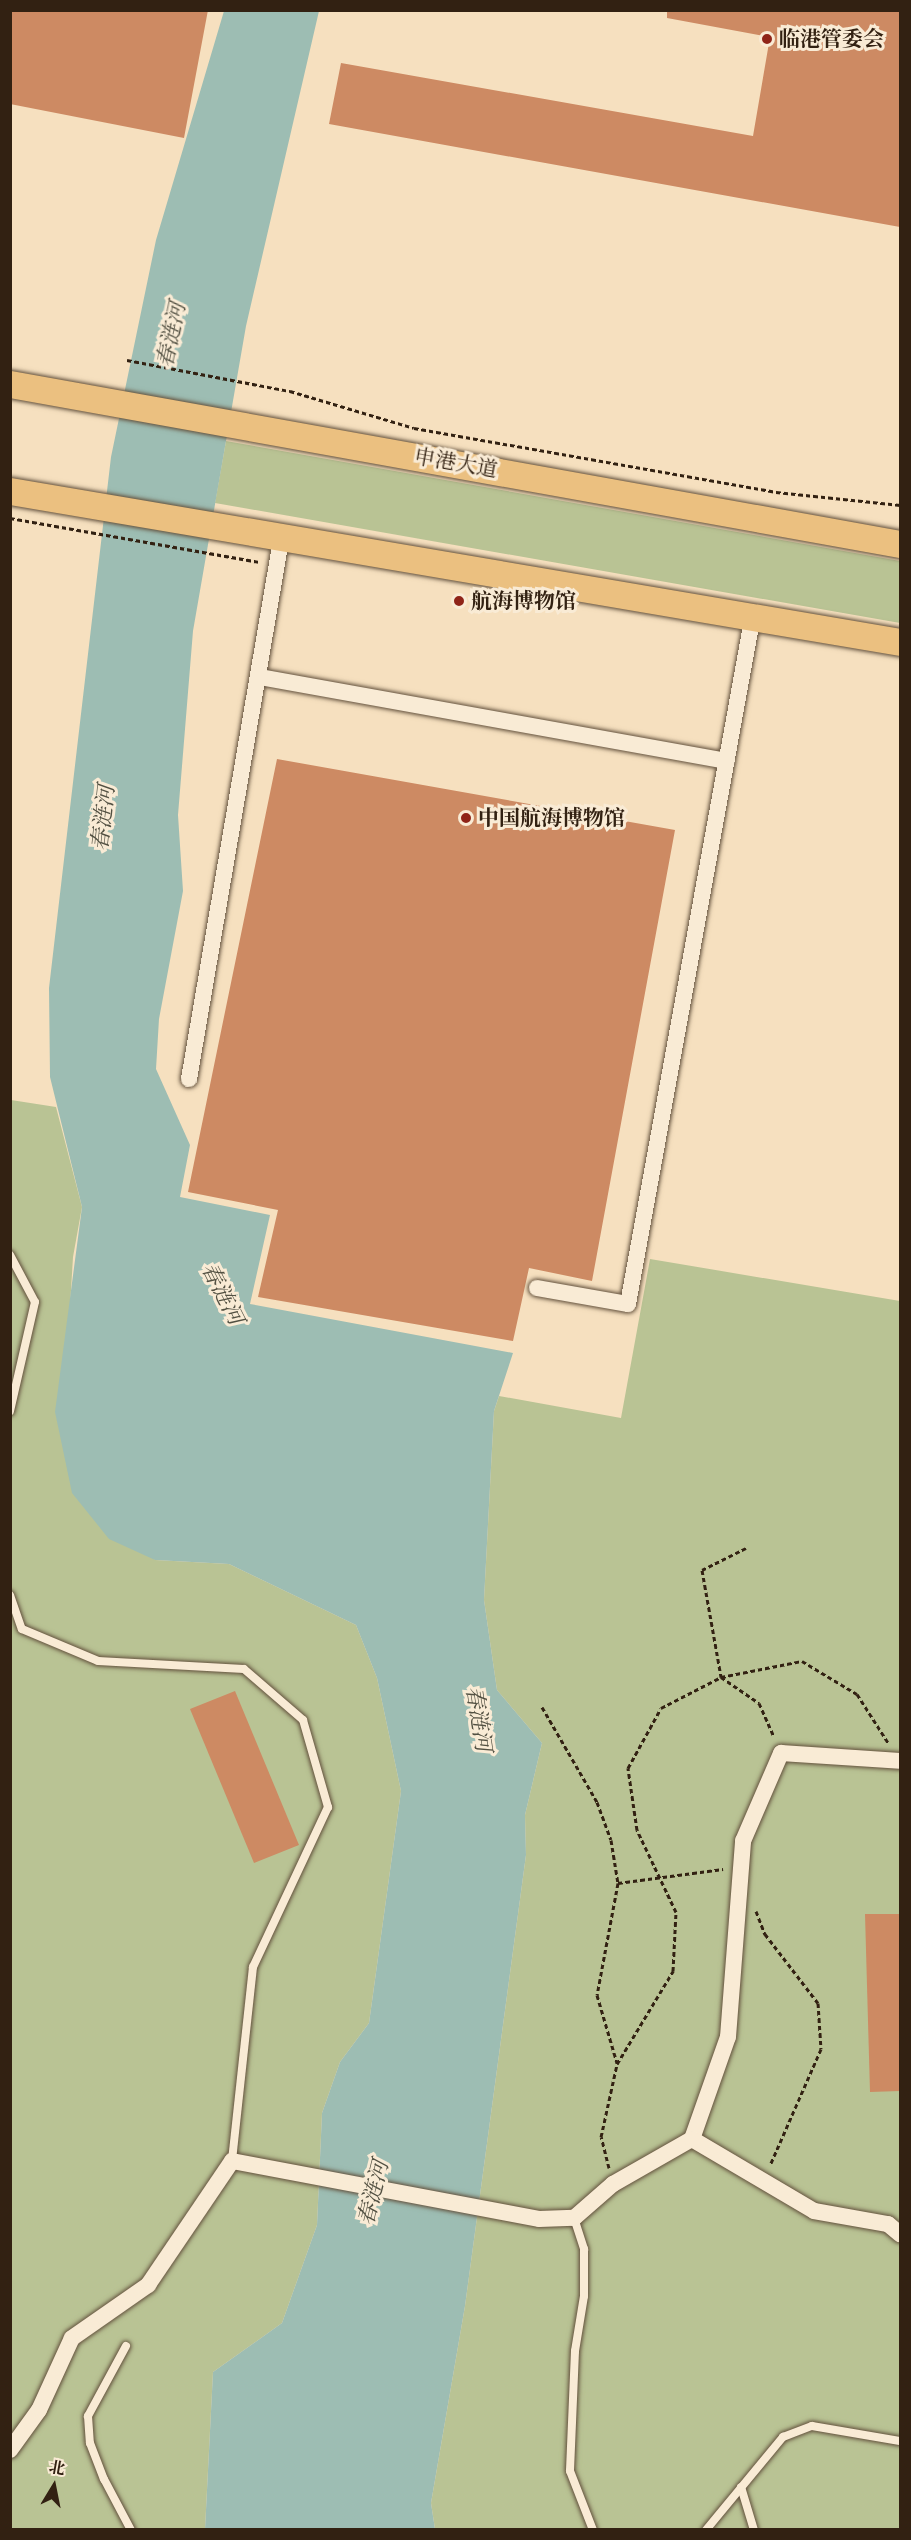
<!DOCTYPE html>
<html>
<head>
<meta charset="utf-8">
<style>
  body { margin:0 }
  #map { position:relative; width:911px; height:2540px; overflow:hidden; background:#f6e0bf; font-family:Alegreya,"Noto Serif SC",serif }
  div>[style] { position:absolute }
  .green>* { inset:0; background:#b9c394 }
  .water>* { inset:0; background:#9dbdb3 }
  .building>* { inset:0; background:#cd8a63 }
  .path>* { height:3px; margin-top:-1.5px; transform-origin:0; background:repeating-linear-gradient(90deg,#322112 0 4.5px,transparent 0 7.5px) }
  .roads { filter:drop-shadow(0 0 2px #63513d) drop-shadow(0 0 2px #63513d) }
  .lane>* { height:8px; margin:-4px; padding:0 4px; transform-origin:4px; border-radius:4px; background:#f9ebd5 }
  .street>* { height:16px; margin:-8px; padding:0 8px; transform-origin:8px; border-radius:8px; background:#f9ebd5 }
  .primary>* { height:27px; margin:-13.5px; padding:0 13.5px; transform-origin:13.5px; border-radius:13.5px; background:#ebc080 }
  .dots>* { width:16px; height:16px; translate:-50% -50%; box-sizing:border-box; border:3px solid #f9ebd5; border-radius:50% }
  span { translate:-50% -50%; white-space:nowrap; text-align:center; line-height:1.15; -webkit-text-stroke:6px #f9ebd5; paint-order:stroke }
  .poi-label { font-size:21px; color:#322112; font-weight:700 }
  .left { translate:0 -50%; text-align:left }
  .street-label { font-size:21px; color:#322112 }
  .water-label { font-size:22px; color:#525042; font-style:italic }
  .frame { position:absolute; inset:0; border:12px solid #322112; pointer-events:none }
  .north { position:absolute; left:24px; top:2456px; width:60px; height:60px; -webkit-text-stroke:4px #f9ebd5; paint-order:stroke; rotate:10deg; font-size:16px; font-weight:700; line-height:24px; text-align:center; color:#322112 }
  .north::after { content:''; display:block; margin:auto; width:21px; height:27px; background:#322112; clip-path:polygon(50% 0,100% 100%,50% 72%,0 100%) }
</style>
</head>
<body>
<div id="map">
  <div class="green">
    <div style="clip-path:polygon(226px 441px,900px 561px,900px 623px,215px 503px)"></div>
    <div style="clip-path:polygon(11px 1100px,56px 1107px,82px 1207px,73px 1257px,68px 1340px,155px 1560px,229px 1564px,356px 1625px,377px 1678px,401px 1791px,369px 2023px,340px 2062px,322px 2113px,317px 2225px,282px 2323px,213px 2372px,205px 2529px,11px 2530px)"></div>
    <div style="clip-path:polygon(650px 1259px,900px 1301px,900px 2529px,435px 2529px,431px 2503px,465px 2306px,526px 1855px,525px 1815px,542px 1743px,497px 1690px,484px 1600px,494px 1411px,499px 1396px,621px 1418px)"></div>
  </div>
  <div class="water">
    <div style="clip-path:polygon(224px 11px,319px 11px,246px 326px,193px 631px,178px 815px,183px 891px,159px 1019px,156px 1069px,190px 1145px,180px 1197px,270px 1215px,250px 1304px,513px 1353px,494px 1411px,484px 1600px,497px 1690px,542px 1743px,525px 1815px,526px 1855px,465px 2306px,431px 2503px,435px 2529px,205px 2529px,213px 2372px,282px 2323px,317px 2225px,322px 2113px,340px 2062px,369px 2023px,401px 1791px,377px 1678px,356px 1625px,229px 1564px,155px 1560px,109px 1539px,72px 1493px,55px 1412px,82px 1207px,50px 1077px,49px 988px,111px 457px,156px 240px)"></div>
  </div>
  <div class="building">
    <div style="clip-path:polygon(10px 10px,208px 10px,184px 138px,10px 104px)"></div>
    <div style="clip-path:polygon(667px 10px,900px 10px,900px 227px,329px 124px,341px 63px,753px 136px,770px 37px,667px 18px)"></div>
    <div style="clip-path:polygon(277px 759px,675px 830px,592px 1281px,529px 1268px,513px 1341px,258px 1297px,278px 1210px,188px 1192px)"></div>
    <div style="clip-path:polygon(235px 1691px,299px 1845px,254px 1863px,190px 1709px)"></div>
    <div style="clip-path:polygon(865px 1914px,900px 1914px,900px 2091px,870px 2092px)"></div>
  </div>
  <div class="path">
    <div style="left:127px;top:360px;width:166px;rotate:10.8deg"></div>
    <div style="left:290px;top:391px;width:129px;rotate:16.6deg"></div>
    <div style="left:414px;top:428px;width:368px;rotate:10deg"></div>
    <div style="left:776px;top:492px;width:125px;rotate:6deg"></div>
    <div style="left:10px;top:518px;width:254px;rotate:10deg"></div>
    <div style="left:746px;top:1548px;width:49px;rotate:153.4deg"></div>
    <div style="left:702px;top:1570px;width:109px;rotate:79.9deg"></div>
    <div style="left:721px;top:1677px;width:83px;rotate:-11.2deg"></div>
    <div style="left:802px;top:1661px;width:64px;rotate:31deg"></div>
    <div style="left:857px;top:1694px;width:59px;rotate:57.4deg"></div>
    <div style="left:542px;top:1707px;width:110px;rotate:59.9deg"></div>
    <div style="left:597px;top:1802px;width:40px;rotate:69.8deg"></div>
    <div style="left:611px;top:1840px;width:44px;rotate:80.8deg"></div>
    <div style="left:618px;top:1883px;width:114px;rotate:100.6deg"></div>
    <div style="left:597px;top:1995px;width:71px;rotate:73.6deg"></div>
    <div style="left:618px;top:1883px;width:106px;rotate:-7.6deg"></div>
    <div style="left:756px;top:1911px;width:25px;rotate:69deg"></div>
    <div style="left:765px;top:1934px;width:87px;rotate:52.5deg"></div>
    <div style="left:818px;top:2003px;width:46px;rotate:86.3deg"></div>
    <div style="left:821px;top:2049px;width:127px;rotate:113.7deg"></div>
    <div style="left:609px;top:2168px;width:32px;rotate:-104deg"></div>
    <div style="left:601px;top:2137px;width:75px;rotate:-77.6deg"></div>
    <div style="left:617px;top:2064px;width:109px;rotate:-58.9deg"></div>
    <div style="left:673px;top:1971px;width:59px;rotate:-87.1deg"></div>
    <div style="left:676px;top:1912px;width:91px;rotate:-115.4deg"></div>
    <div style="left:637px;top:1830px;width:63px;rotate:-98.3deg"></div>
    <div style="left:628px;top:1768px;width:68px;rotate:-61.2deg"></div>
    <div style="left:661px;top:1708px;width:68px;rotate:-27.3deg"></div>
    <div style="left:721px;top:1677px;width:46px;rotate:34.4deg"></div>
    <div style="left:759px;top:1703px;width:37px;rotate:66deg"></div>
  </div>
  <div class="roads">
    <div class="lane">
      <div style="left:10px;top:1255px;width:53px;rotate:62deg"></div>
      <div style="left:35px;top:1302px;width:112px;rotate:102.9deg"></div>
      <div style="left:10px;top:1595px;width:36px;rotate:71deg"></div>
      <div style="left:22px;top:1629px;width:82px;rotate:22.8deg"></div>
      <div style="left:98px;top:1661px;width:146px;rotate:3.1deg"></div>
      <div style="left:244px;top:1669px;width:78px;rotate:40.8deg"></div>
      <div style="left:303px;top:1720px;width:91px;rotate:74deg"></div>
      <div style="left:328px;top:1807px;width:177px;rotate:115.1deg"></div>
      <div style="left:253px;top:1967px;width:195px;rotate:96.2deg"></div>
      <div style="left:574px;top:2218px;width:33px;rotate:72deg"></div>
      <div style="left:584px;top:2249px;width:47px;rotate:90deg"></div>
      <div style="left:584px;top:2296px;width:56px;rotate:99.3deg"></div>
      <div style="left:575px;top:2351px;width:120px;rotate:92.4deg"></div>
      <div style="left:570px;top:2471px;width:63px;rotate:68.7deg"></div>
      <div style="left:126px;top:2346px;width:80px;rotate:118.5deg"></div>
      <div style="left:88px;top:2416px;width:27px;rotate:86deg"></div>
      <div style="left:90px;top:2443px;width:39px;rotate:69deg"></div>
      <div style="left:104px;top:2479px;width:58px;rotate:62.1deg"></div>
      <div style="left:741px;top:2487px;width:45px;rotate:73.2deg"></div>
      <div style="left:706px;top:2530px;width:121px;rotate:-50.4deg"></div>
      <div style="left:783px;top:2437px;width:31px;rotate:-21deg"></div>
      <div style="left:812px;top:2426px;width:89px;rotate:9.7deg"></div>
    </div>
    <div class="street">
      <div style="left:260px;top:677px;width:474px;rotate:10.2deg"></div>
      <div style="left:189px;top:1079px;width:547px;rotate:-80.31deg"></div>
      <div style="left:537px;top:1288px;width:92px;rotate:10deg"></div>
      <div style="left:628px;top:1304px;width:700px;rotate:-79.72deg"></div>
      <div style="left:692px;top:2139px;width:108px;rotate:-70.6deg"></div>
      <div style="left:728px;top:2037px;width:197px;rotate:-85.6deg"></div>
      <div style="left:743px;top:1841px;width:96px;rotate:-66.6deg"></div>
      <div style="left:781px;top:1753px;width:119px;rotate:3.8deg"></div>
      <div style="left:10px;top:2450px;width:49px;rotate:-54.1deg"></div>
      <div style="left:39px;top:2410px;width:79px;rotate:-65.4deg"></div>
      <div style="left:72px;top:2338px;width:93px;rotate:-34.9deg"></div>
      <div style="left:148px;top:2285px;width:150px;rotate:-55.9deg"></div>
      <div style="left:232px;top:2161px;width:312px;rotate:10.7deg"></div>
      <div style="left:539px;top:2219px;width:35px;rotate:-2deg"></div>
      <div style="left:574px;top:2218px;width:52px;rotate:-41.1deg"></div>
      <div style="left:613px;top:2184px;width:91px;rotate:-29.7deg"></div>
      <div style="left:692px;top:2139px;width:142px;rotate:30.5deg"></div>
      <div style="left:814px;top:2211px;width:75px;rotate:10deg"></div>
      <div style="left:888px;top:2224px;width:16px;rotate:40deg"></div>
    </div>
    <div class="primary">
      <div style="left:10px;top:384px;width:904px;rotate:10.19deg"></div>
      <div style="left:10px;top:491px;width:903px;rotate:9.63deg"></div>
    </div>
  </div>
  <div class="dots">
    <div style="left:767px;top:39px;background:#8f2418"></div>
    <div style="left:459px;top:601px;background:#8f2418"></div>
    <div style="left:466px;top:818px;background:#8f2418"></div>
  </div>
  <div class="poi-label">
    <span class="left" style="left:779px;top:39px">临港管委会</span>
    <span class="left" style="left:471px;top:601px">航海博物馆</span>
    <span class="left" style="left:478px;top:818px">中国航海博物馆</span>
  </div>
  <div class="street-label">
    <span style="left:456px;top:463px;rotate:10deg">申港大道</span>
  </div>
  <div class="water-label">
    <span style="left:172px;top:335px;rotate:-78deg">春涟河</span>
    <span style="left:104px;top:818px;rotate:-84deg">春涟河</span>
    <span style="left:222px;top:1294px;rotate:63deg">春涟河</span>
    <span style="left:478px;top:1719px;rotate:81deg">春涟河</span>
    <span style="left:374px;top:2193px;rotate:-76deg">春涟河</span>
  </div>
  <div class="frame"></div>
  <div class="north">北</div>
</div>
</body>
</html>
